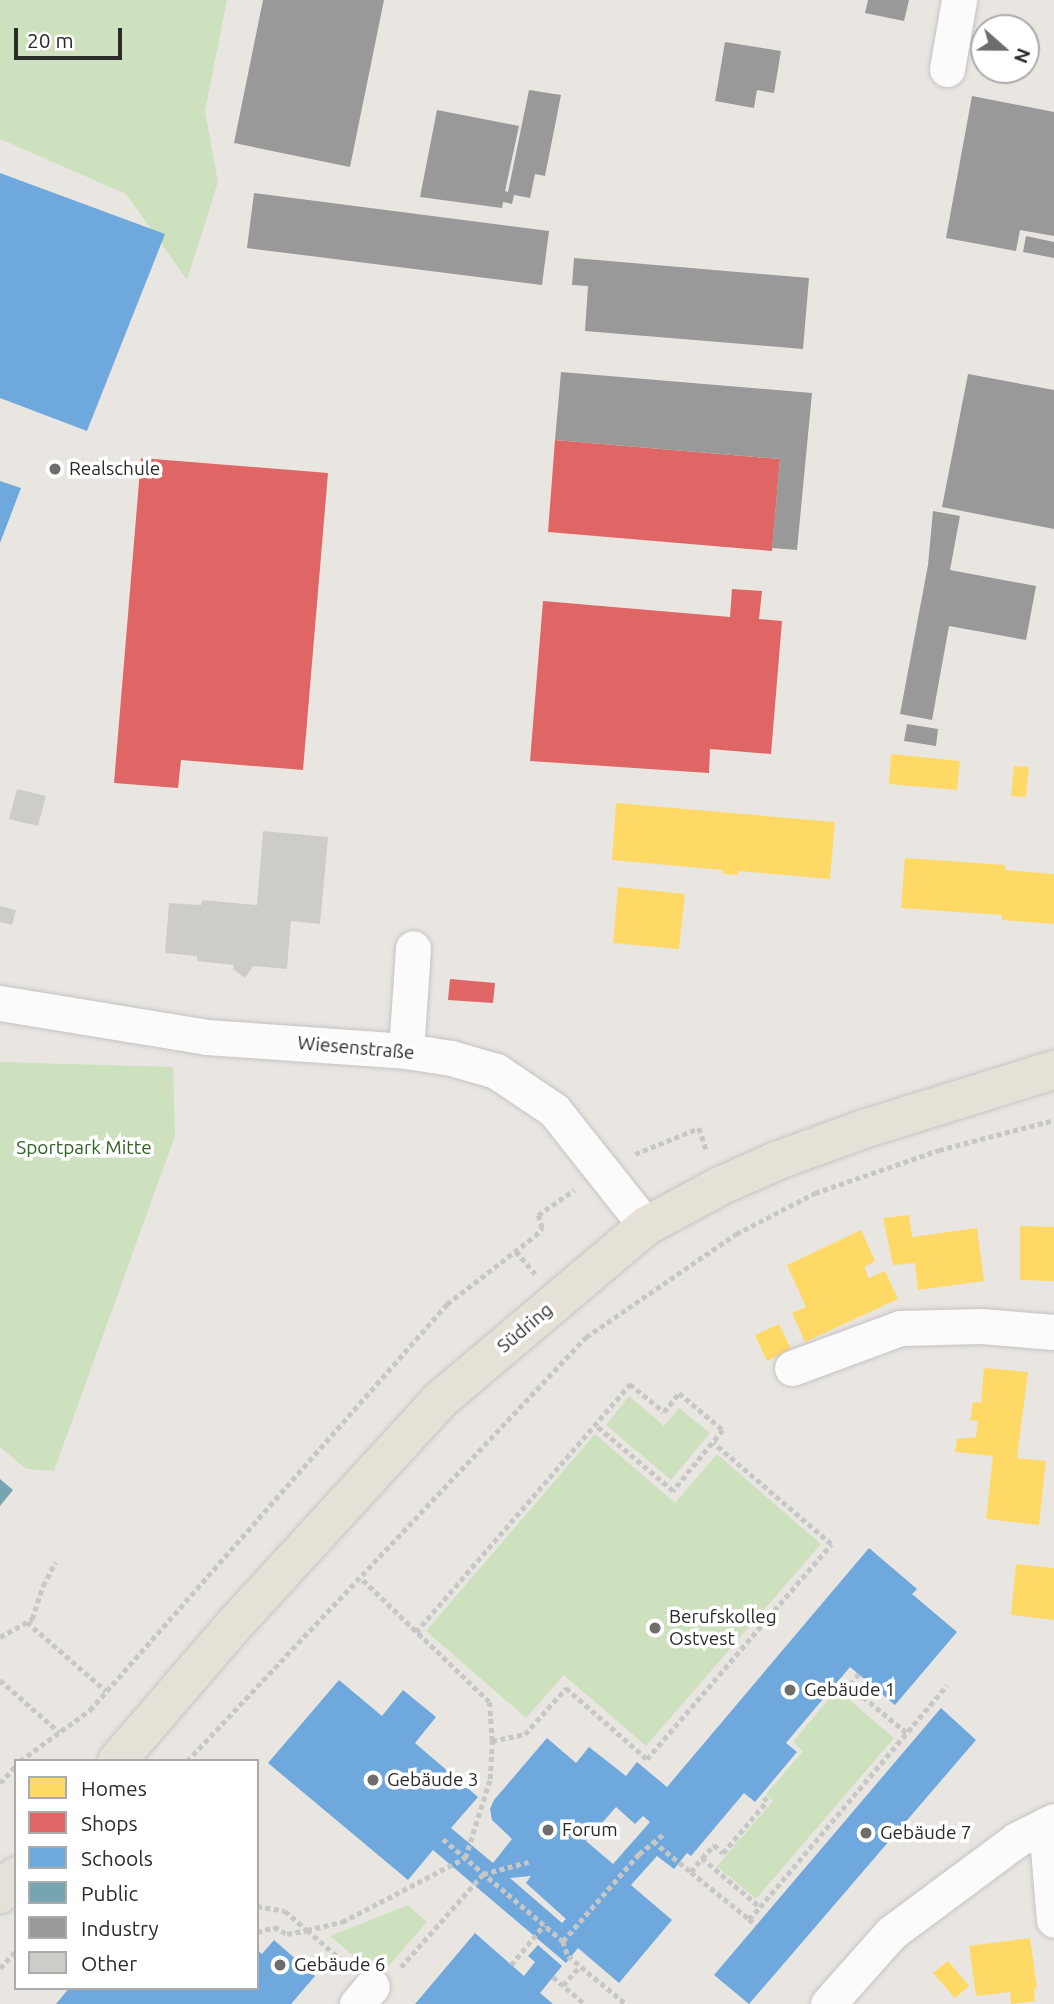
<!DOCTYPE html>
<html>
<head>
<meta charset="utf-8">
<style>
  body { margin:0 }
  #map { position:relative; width:1054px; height:2004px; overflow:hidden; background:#e9e6e2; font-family:Ubuntu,sans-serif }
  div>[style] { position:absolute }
  .green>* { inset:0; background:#cee1be }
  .homes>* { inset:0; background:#ffd966 }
  .shops>* { inset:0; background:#e06666 }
  .schools>* { inset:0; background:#6fa8dc }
  .public>* { inset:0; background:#76a5af }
  .industry>* { inset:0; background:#999 }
  .building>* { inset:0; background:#ceccc9 }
  .path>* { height:4.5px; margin-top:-2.25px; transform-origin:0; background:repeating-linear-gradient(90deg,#c7c7c6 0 5px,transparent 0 8.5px) }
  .roads { filter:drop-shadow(0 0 2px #c5c4c4) drop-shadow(0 0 2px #c5c4c4) }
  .minor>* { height:35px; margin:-17.5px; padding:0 17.5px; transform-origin:17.5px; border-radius:17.5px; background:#fcfbfb }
  .major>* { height:38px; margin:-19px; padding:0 19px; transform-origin:19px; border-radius:19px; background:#e6e1d6 }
  .dots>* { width:19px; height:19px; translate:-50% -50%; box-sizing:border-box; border:4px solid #fff; border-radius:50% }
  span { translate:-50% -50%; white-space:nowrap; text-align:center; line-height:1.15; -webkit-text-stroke:7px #fff; paint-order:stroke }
  .poi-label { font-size:19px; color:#2c2c2c }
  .left { translate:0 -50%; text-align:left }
  .street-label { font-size:19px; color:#2c2c2c }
  .park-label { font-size:19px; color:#316222 }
  .legend { position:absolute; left:14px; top:1759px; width:245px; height:231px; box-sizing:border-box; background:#fff; border:2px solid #ababab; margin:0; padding:9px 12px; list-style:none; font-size:21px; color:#2c2c2c }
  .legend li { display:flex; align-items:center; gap:14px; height:35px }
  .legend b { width:35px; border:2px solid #ababab }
  .north { position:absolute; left:970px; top:14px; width:70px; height:70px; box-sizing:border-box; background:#fff; border:2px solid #ababab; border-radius:50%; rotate:111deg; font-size:19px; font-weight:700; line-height:28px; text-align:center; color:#2c2c2c }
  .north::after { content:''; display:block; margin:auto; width:24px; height:32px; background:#6e6d6c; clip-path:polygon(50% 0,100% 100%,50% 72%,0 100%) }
  .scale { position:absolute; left:14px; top:28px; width:108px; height:32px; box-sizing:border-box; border:4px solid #2c2c2c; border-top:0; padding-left:9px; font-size:21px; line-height:24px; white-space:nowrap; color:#2c2c2c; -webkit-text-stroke:5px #fff; paint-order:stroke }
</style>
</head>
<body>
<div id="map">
  <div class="green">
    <div style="clip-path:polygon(0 0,227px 0,205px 111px,218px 182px,187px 280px,126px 194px,0 139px)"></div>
    <div style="clip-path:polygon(0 1062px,173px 1067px,175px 1136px,54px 1471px,26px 1469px,0 1447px)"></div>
    <div style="clip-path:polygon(629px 1396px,664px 1426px,679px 1408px,710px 1433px,671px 1480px,606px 1425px)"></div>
    <div style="clip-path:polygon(595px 1434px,675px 1503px,717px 1454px,821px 1544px,646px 1746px,564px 1675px,526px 1718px,426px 1631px)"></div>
    <div style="clip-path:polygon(837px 1689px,894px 1738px,756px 1899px,717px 1866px,773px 1801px,766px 1794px,803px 1751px,793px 1742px)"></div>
    <div style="clip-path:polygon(408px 1905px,427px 1922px,379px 1977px,330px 1936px)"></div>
  </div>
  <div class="homes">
    <div style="clip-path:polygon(891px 754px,960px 761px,957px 790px,889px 784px)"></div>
    <div style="clip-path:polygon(1014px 766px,1029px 767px,1026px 797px,1011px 796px)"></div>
    <div style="clip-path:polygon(616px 803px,835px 822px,830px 879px,738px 871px,738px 875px,723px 874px,723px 870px,612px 860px)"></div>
    <div style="clip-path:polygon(905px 858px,1005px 865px,1005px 870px,1054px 874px,1054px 924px,1002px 920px,1002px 915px,901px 908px)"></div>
    <div style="clip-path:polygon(618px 887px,685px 894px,679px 949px,613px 943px)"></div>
    <div style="clip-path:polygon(909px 1215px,912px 1237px,977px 1228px,984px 1281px,918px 1290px,915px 1263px,893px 1265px,883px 1218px)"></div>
    <div style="clip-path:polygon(1020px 1226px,1054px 1227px,1054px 1281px,1020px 1280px)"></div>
    <div style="clip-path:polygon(861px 1230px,875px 1261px,864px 1267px,869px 1278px,885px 1271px,898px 1299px,805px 1342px,792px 1313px,806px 1307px,787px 1265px)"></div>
    <div style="clip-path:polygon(779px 1324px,791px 1349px,767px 1361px,755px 1335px)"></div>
    <div style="clip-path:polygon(984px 1368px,1028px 1372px,1017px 1458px,1046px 1461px,1039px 1525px,986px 1519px,993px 1456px,955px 1452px,957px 1439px,976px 1437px,978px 1421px,970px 1420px,973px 1402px,981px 1403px)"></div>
    <div style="clip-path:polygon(1016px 1564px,1054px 1568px,1054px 1620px,1011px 1615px)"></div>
    <div style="clip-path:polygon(1030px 1938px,1037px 1988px,1034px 1989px,1035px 2001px,1011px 2004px,1010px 1992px,976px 1996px,969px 1946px)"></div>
    <div style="clip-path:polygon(948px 1961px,969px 1986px,955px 1998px,933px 1973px)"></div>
  </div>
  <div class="shops">
    <div style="clip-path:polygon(555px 440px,780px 459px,772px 551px,548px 532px)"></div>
    <div style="clip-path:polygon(141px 458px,328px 473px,303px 770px,181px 760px,178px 788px,114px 783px)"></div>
    <div style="clip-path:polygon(732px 589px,762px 591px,759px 619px,782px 621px,771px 754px,710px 749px,709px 773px,530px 761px,543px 601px,730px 617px)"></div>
    <div style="clip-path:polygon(450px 979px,495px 983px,493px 1003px,448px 1000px)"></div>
  </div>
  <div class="schools">
    <div style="clip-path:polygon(0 173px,165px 234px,87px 431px,0 398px)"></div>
    <div style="clip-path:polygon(0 481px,21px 488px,0 543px)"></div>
    <div style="clip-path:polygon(evenodd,869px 1548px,917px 1589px,912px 1594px,957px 1632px,895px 1705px,850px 1667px,786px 1743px,797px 1752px,755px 1802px,744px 1793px,691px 1856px,687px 1853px,674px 1869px,657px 1856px,631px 1885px,672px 1920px,619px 1983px,578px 1948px,566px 1963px,433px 1850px,408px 1880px,268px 1763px,339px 1680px,382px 1716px,403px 1690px,436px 1717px,415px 1743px,478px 1797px,451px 1828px,493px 1863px,512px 1839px,492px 1820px,490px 1809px,494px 1800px,547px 1738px,576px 1763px,589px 1747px,626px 1776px,637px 1762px,667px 1787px,869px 1548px,616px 1807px,635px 1824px,643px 1816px,650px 1822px,613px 1864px,586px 1841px,616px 1807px,869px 1548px,531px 1876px,526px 1883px,566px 1919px,562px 1923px,510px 1878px,531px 1876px)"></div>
    <div style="clip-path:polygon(941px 1708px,976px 1740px,749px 2004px,714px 1975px)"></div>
    <div style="clip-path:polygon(475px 1933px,524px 1976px,535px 1962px,528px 1956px,538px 1945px,562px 1966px,540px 1993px,553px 2004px,415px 2004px)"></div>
    <div style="clip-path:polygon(274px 1940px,315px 1976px,291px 2004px,56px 2004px,69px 1988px,257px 1988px,257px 1950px,262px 1954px)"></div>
  </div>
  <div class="public">
    <div style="clip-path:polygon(0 1479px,13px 1490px,0 1506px)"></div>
  </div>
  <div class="industry">
    <div style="clip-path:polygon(263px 0,384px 0,350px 167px,234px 143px)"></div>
    <div style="clip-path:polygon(868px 0,909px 0,904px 21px,865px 13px)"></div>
    <div style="clip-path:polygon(725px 42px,781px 51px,774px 93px,757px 90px,754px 108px,715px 101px)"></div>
    <div style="clip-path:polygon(529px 90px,561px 95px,545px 176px,535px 174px,530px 198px,514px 195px,512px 204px,503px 202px,502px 208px,420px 197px,437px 110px,519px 126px,505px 191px,508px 192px)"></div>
    <div style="clip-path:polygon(972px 96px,1054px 112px,1054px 236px,1020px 230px,1016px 251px,946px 238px)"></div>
    <div style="clip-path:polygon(254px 193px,549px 231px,542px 285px,247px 248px)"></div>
    <div style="clip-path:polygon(1026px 236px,1054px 242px,1054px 258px,1023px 252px)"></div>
    <div style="clip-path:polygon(574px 258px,809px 278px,803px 349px,585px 331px,588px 286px,572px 285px)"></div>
    <div style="clip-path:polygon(561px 372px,812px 393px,797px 550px,772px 548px,780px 459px,555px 440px)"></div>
    <div style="clip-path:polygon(968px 374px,1054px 390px,1054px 529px,942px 507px)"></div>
    <div style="clip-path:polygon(933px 511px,960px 516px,950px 570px,1036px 586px,1026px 640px,949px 626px,932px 720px,900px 714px,928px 565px)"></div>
    <div style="clip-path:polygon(907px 724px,938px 729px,936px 746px,904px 741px)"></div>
  </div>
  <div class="building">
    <div style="clip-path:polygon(17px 789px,46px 796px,38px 826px,9px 819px)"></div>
    <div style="clip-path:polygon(263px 831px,328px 837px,320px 924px,291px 921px,287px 969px,253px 966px,245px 978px,233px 969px,234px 965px,197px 961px,197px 956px,165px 953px,169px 903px,201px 905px,202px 900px,257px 905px)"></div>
    <div style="clip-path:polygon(0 906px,16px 910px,12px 925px,0 922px)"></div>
  </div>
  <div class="path">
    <div style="left:635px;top:1154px;width:69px;rotate:-22.1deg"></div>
    <div style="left:699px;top:1128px;width:24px;rotate:71deg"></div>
    <div style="left:516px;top:1251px;width:30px;rotate:50deg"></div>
    <div style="left:27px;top:1622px;width:105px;rotate:41.1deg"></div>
    <div style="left:416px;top:1632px;width:328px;rotate:-49.2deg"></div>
    <div style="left:630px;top:1384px;width:44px;rotate:39.5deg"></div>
    <div style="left:664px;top:1412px;width:24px;rotate:-52deg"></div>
    <div style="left:679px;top:1393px;width:57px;rotate:40.1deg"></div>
    <div style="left:723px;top:1430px;width:79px;rotate:129.3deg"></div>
    <div style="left:673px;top:1491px;width:102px;rotate:-139.8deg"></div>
    <div style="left:0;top:1637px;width:37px;rotate:-29deg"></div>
    <div style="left:32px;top:1619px;width:35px;rotate:-72deg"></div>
    <div style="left:43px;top:1586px;width:27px;rotate:-63deg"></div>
    <div style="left:859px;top:1674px;width:15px;rotate:127deg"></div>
    <div style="left:850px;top:1686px;width:74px;rotate:39.5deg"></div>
    <div style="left:0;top:1680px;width:79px;rotate:41.4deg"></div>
    <div style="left:492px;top:1741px;width:34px;rotate:-12deg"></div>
    <div style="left:525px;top:1734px;width:62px;rotate:-48.3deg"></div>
    <div style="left:566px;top:1688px;width:108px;rotate:41.2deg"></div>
    <div style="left:647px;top:1759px;width:283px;rotate:-49.4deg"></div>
    <div style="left:831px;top:1544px;width:155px;rotate:-139.4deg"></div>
    <div style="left:20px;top:1761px;width:87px;rotate:-36.1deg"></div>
    <div style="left:90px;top:1710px;width:541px;rotate:-48.67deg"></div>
    <div style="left:447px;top:1304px;width:111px;rotate:-37.7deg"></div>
    <div style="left:535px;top:1236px;width:11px;rotate:-49deg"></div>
    <div style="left:542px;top:1228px;width:14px;rotate:-107deg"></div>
    <div style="left:538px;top:1215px;width:44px;rotate:-34.8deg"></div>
    <div style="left:187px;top:1761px;width:582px;rotate:-46.74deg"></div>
    <div style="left:586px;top:1337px;width:182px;rotate:-34.5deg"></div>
    <div style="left:736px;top:1234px;width:89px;rotate:-27.4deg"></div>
    <div style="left:815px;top:1193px;width:131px;rotate:-19.1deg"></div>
    <div style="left:939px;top:1150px;width:119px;rotate:-14.6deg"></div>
    <div style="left:0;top:1783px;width:24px;rotate:-48deg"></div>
    <div style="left:443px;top:1839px;width:157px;rotate:40.4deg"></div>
    <div style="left:563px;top:1941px;width:16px;rotate:72deg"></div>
    <div style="left:568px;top:1956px;width:75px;rotate:39.6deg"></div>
    <div style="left:653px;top:1841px;width:49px;rotate:39.2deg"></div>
    <div style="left:691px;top:1872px;width:18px;rotate:-52deg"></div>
    <div style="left:702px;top:1858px;width:76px;rotate:40.2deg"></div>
    <div style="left:760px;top:1907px;width:290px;rotate:-49.9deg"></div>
    <div style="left:702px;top:1858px;width:18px;rotate:-47deg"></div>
    <div style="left:714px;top:1845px;width:12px;rotate:42deg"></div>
    <div style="left:723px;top:1853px;width:68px;rotate:-49.8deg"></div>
    <div style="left:767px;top:1801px;width:8px;rotate:-135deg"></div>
    <div style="left:691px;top:1872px;width:75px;rotate:39deg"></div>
    <div style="left:749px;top:1919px;width:16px;rotate:-47deg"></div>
    <div style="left:257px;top:1906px;width:28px;rotate:10deg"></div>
    <div style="left:285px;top:1911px;width:29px;rotate:41deg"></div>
    <div style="left:307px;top:1930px;width:36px;rotate:-13deg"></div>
    <div style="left:342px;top:1922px;width:139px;rotate:-27.5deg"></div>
    <div style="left:465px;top:1858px;width:83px;rotate:-72.4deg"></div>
    <div style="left:490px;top:1779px;width:38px;rotate:-87deg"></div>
    <div style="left:492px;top:1741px;width:39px;rotate:-94deg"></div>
    <div style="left:489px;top:1702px;width:178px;rotate:-136.1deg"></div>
    <div style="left:749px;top:1919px;width:9px;rotate:41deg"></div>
    <div style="left:257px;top:1932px;width:18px;rotate:-16deg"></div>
    <div style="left:274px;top:1927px;width:15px;rotate:28deg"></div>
    <div style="left:287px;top:1934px;width:20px;rotate:-11deg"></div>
    <div style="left:307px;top:1930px;width:50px;rotate:41deg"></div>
    <div style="left:563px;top:1941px;width:116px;rotate:-48.9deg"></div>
    <div style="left:639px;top:1854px;width:32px;rotate:-39deg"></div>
    <div style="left:511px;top:1965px;width:52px;rotate:-50.5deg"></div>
    <div style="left:401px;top:1967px;width:124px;rotate:-48.6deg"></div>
    <div style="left:483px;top:1874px;width:47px;rotate:-14.9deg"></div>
    <div style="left:0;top:1968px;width:23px;rotate:-47deg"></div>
    <div style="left:553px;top:1977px;width:42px;rotate:40.2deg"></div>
    <div style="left:563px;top:1985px;width:25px;rotate:-48deg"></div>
  </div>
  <div class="roads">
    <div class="minor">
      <div style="left:947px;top:69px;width:70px;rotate:-80.1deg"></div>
      <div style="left:0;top:1003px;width:210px;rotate:9.3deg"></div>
      <div style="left:207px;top:1037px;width:199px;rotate:4deg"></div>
      <div style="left:406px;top:1051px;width:46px;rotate:8.8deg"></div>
      <div style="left:451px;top:1058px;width:47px;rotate:16.1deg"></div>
      <div style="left:496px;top:1071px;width:70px;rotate:33.9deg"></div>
      <div style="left:554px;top:1110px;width:148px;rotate:51.6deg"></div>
      <div style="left:406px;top:1051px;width:103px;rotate:-86.1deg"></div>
      <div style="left:792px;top:1368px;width:115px;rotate:-20.3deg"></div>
      <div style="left:900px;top:1328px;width:81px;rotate:-1.4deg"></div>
      <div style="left:981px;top:1326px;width:73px;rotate:4.7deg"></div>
      <div style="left:1046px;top:1825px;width:95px;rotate:85.2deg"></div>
      <div style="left:357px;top:2004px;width:23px;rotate:-50deg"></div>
      <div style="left:828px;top:2004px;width:95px;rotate:-48.4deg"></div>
      <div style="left:891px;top:1933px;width:156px;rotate:-36.6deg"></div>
      <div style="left:1016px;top:1840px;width:42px;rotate:-26.6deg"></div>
    </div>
    <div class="major">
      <div style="left:117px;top:1761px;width:179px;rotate:-49.3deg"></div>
      <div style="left:234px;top:1625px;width:305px;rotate:-47.5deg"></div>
      <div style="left:440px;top:1400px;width:270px;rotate:-40.2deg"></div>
      <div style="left:646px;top:1226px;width:84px;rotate:-28.4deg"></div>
      <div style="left:720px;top:1186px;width:61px;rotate:-24.1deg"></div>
      <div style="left:776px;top:1161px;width:94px;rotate:-20deg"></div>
      <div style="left:864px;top:1129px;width:199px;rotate:-17.3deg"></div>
      <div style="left:0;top:1894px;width:24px;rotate:-48deg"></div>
    </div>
  </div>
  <div class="dots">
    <div style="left:55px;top:469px;background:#6e6d6c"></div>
    <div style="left:655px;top:1628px;background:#6e6d6c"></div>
    <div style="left:790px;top:1690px;background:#6e6d6c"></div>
    <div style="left:373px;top:1780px;background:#6e6d6c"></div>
    <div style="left:548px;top:1830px;background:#6e6d6c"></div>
    <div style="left:866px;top:1833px;background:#6e6d6c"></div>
    <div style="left:280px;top:1965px;background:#6e6d6c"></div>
  </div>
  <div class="poi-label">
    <span class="left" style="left:69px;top:469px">Realschule</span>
    <span class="left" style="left:669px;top:1628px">Berufskolleg<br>Ostvest</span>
    <span class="left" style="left:804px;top:1690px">Gebäude 1</span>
    <span class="left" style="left:387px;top:1780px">Gebäude 3</span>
    <span class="left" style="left:562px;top:1830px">Forum</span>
    <span class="left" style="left:880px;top:1833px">Gebäude 7</span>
    <span class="left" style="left:294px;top:1965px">Gebäude 6</span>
  </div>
  <div class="street-label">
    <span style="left:356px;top:1048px;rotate:5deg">Wiesenstraße</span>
    <span style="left:525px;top:1328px;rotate:-40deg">Südring</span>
  </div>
  <div class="park-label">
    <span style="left:84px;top:1148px">Sportpark Mitte</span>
  </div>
  <ul class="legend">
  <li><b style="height:19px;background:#ffd966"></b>Homes</li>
  <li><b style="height:19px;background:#e06666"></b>Shops</li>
  <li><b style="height:19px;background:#6fa8dc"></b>Schools</li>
  <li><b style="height:19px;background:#76a5af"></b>Public</li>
  <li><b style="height:19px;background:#999"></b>Industry</li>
  <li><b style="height:19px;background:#ceccc9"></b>Other</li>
  </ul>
  <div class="north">N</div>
  <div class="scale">20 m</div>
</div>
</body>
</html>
